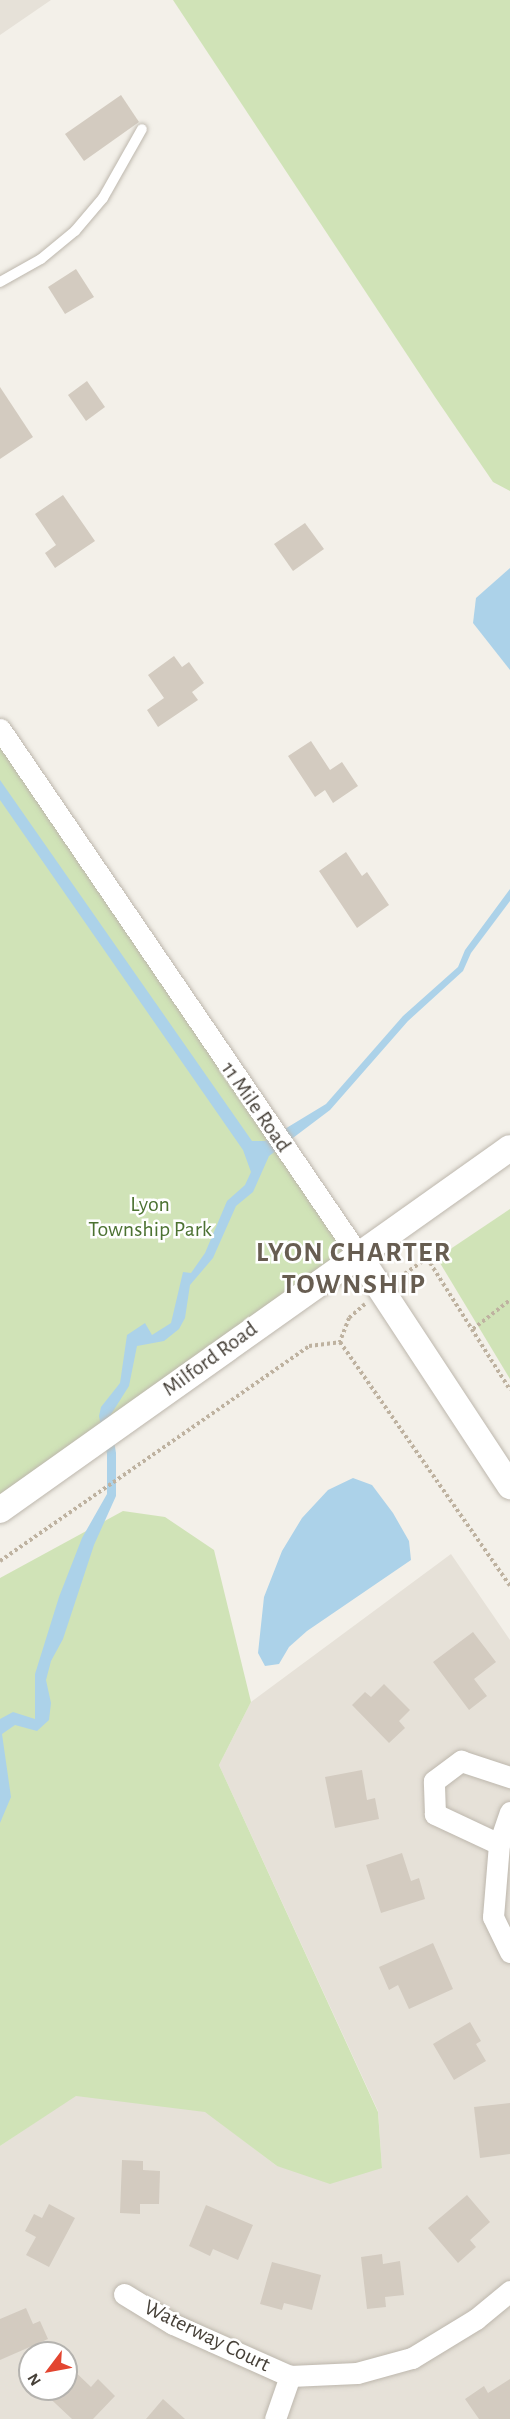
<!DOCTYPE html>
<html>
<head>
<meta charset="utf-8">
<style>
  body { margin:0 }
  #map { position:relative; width:510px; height:2419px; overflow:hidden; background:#f3f0e9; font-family:"Alegreya Sans",sans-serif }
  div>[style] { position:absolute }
  .residential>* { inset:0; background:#e6e1d8 }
  .green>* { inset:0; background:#d0e3b7 }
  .water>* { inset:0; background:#acd2e9 }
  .building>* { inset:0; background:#d3cbc0 }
  .path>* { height:4px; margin-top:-2px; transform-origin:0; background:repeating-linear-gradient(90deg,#beb2a0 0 3px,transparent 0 6px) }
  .roads { filter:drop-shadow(0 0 2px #bdb7ad) drop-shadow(0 0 2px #bdb7ad) }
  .service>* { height:10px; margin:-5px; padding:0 5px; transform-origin:5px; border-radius:5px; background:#fff }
  .minor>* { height:21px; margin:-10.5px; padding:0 10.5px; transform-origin:10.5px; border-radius:10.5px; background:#fff }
  .tertiary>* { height:26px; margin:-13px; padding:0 13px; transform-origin:13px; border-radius:13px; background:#fff }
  span { translate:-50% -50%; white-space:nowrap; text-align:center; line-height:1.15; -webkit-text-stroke:5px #fff; paint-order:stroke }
  .street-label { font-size:22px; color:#464038 }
  .park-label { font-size:22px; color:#4c7232 }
  .district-label { font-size:28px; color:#675d51; font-weight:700; letter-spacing:1.5px }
  .north { position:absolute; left:18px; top:2341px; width:60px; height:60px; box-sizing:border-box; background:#fff; border:2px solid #b5b3af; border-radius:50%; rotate:238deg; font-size:16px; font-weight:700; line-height:24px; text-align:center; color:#464038 }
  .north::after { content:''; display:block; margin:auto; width:21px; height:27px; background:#e34530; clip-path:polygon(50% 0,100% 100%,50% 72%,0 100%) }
</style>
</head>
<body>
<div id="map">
  <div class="residential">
    <div style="clip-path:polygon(0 0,51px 0,0 35px)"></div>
    <div style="clip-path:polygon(evenodd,451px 1554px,510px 1640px,510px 2419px,0 2419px,0 2146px,76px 2095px,205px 2111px,277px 2166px,382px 2168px,378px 2111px,219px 1765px,251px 1702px,451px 1554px,30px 2353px,66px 2353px,66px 2389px,30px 2389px,30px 2353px)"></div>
  </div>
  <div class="green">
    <div style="clip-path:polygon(173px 0,510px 0,510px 491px,493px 482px,435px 397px)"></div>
    <div style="clip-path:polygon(0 729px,357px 1253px,0 1510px)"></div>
    <div style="clip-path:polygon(510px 1209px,510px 1379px,437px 1258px)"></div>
    <div style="clip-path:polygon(123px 1511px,165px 1517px,214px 1550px,251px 1702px,219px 1765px,378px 2112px,382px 2168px,330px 2184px,277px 2166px,205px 2112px,76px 2096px,0 2146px,0 1578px)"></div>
  </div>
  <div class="water">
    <div style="clip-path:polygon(510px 568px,510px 670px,473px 623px,476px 598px)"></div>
    <div style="clip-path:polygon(0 780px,252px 1141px,265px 1141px,326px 1104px,403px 1016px,458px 967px,465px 950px,510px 889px,510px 901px,471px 953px,463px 971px,408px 1021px,330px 1110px,269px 1156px,253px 1192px,236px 1206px,213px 1258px,190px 1285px,185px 1318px,179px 1329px,164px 1341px,137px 1346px,129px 1386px,110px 1416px,116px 1453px,116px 1496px,94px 1545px,63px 1639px,51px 1661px,46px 1680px,51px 1703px,49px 1720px,37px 1731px,15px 1725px,2px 1734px,11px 1797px,0 1823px,0 1719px,13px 1712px,35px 1719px,35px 1674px,59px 1597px,82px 1538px,107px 1494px,107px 1454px,99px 1416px,101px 1407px,120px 1383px,127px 1335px,145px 1323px,152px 1335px,171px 1323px,183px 1272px,191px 1273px,205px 1253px,227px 1201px,245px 1185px,251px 1172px,243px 1150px,0 800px)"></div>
    <div style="clip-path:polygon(353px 1478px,372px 1485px,393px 1513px,409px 1541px,411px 1560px,307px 1631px,289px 1647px,279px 1664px,265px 1666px,258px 1653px,264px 1597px,282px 1551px,302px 1518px,328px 1490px)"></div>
  </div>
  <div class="building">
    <div style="clip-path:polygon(121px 95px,139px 122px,84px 161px,65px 134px)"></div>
    <div style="clip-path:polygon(76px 269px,94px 297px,65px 314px,48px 287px)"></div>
    <div style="clip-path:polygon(87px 381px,105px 407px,86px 421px,68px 395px)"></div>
    <div style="clip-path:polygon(0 387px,33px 437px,0 459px)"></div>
    <div style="clip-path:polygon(63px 495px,95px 541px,55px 568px,45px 553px,56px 545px,35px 514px)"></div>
    <div style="clip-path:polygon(305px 523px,324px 549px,293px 571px,274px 544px)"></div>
    <div style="clip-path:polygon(174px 656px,182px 667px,189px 662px,204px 683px,192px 692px,198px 700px,158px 727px,147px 710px,164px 698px,148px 675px)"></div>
    <div style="clip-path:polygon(311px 741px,330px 770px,342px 762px,358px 786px,333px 803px,325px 790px,315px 797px,288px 756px)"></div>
    <div style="clip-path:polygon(346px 852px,362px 876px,367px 872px,389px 905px,357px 928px,319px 871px)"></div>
    <div style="clip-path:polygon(473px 1632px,496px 1662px,474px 1679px,487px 1696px,469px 1710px,433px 1662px)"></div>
    <div style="clip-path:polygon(384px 1684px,410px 1710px,399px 1721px,405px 1728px,389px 1743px,352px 1705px,365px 1692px,371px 1697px)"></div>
    <div style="clip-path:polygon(362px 1770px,367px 1800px,375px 1798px,379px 1819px,335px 1828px,325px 1777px)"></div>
    <div style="clip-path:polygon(402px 1853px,411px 1881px,419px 1878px,425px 1899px,381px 1913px,366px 1865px)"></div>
    <div style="clip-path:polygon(433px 1943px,453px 1989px,409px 2009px,398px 1985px,389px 1990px,379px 1967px)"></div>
    <div style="clip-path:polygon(470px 2022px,481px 2041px,476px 2044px,486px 2061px,454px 2080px,433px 2044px)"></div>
    <div style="clip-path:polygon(510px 2103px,510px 2154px,480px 2158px,474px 2107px)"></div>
    <div style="clip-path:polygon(122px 2160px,143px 2161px,143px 2170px,160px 2171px,159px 2204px,140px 2204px,140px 2214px,120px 2213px)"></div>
    <div style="clip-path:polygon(467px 2195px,490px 2222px,470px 2240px,476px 2247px,458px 2263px,428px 2228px)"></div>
    <div style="clip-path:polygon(49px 2204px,75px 2218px,49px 2267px,26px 2255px,36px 2237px,25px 2231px,34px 2214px,42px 2218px)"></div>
    <div style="clip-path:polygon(206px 2205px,253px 2225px,238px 2260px,213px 2249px,210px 2256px,189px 2246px)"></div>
    <div style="clip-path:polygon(382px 2254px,383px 2264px,400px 2261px,404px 2295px,385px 2297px,386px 2307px,367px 2309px,361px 2257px)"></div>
    <div style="clip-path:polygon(272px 2262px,321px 2275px,312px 2310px,284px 2303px,282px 2310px,260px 2304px)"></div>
    <div style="clip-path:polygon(26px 2308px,33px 2324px,40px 2321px,48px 2339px,0 2360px,0 2319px)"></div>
    <div style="clip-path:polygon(66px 2363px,91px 2387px,98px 2379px,115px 2396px,93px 2419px,72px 2419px,40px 2389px,66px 2389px)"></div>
    <div style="clip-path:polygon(510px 2379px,510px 2419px,479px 2419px,465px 2399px,484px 2386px,488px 2393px)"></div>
    <div style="clip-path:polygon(163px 2399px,185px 2419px,146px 2419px)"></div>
  </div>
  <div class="path">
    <div style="left:400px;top:1277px;width:33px;rotate:-35deg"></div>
    <div style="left:427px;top:1258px;width:156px;rotate:57.8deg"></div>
    <div style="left:365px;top:1304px;width:21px;rotate:139deg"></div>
    <div style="left:349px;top:1318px;width:26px;rotate:111deg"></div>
    <div style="left:340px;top:1342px;width:297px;rotate:55.1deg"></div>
    <div style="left:473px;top:1329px;width:47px;rotate:-38.1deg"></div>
    <div style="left:0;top:1561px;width:376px;rotate:-34.8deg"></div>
    <div style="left:309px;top:1346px;width:31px;rotate:-7deg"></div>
  </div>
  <div class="roads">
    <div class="service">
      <div style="left:0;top:282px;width:47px;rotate:-29.3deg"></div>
      <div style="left:41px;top:259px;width:44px;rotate:-39.5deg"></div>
      <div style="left:75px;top:231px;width:43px;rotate:-49.7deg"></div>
      <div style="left:103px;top:198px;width:79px;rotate:-60.5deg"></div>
    </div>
    <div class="minor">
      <div style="left:0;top:729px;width:634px;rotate:55.73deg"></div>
      <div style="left:510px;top:1812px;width:34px;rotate:109deg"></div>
      <div style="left:499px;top:1844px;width:73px;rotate:94.7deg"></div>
      <div style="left:493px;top:1917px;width:39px;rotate:64deg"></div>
      <div style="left:499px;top:1844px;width:71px;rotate:-154.9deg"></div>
      <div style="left:435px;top:1814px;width:33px;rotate:-92deg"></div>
      <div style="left:434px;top:1781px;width:34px;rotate:-37deg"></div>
      <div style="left:461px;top:1761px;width:52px;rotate:18.1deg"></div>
      <div style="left:124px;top:2294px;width:57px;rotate:31.5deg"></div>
      <div style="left:173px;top:2324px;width:128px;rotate:24deg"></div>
      <div style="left:290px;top:2376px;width:67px;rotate:-2.6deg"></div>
      <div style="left:357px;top:2373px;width:57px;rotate:-15.3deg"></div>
      <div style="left:412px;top:2358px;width:75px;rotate:-31.4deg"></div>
      <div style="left:476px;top:2319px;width:44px;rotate:-39.5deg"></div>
      <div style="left:275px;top:2419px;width:46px;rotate:-70.8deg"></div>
    </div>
    <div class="tertiary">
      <div style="left:357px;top:1253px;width:279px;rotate:56.7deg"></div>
      <div style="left:0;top:1510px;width:625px;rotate:-35.37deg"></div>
    </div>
  </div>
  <div class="street-label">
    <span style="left:256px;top:1107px;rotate:55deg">11 Mile Road</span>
    <span style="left:210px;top:1359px;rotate:-36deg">Milford Road</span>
    <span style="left:207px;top:2336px;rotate:26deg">Waterway Court</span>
  </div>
  <div class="park-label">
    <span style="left:150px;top:1217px">Lyon<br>Township Park</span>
  </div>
  <div class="district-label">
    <span style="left:354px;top:1269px">LYON CHARTER<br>TOWNSHIP</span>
  </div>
  <div class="north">N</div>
</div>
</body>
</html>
